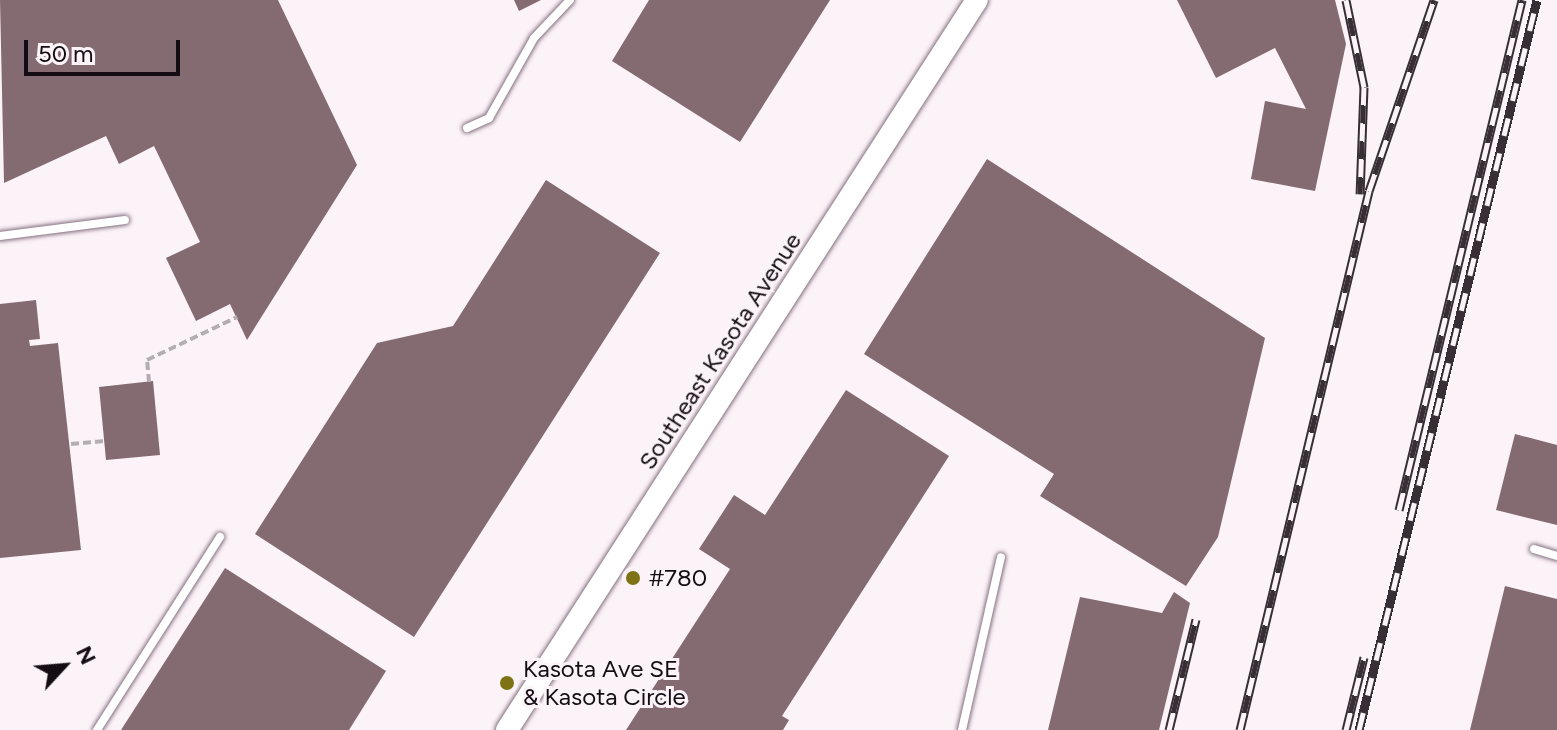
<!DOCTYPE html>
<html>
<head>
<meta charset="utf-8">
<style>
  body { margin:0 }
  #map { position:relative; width:1557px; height:730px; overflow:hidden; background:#fcf3f9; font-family:Figtree,sans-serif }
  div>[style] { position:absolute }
  .building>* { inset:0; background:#846a71 }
  .path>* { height:4px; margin-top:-2px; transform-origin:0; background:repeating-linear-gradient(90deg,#b6adb3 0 8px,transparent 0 12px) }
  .roads { filter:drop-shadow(0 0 2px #85707f) drop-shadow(0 0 2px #85707f) }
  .lane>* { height:8px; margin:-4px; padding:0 4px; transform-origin:4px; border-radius:4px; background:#fff }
  .secondary>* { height:22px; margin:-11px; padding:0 11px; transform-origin:11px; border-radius:11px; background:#fff }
  .rail>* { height:9px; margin-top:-4.5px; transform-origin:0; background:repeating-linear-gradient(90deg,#fcf3f9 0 18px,#372f35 0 36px); box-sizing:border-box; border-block:2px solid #372f35 }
  .dots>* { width:22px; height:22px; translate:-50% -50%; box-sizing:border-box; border:4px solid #fcf3f9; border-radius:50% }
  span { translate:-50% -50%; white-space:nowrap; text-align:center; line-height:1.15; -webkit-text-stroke:6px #fcf3f9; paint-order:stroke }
  .street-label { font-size:24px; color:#140d13 }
  .poi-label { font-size:24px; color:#140d13 }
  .left { translate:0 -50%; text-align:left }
  .north { position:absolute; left:24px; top:626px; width:80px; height:80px; -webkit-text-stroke:6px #fcf3f9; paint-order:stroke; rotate:64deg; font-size:22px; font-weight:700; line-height:32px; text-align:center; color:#140d13 }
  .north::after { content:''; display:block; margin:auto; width:28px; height:36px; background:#140d13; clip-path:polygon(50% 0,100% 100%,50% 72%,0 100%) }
  .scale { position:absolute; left:24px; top:40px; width:156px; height:36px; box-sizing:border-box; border:4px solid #140d13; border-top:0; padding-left:10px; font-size:24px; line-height:28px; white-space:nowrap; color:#140d13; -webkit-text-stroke:6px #fcf3f9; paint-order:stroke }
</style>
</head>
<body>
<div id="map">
  <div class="building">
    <div style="clip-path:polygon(0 0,278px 0,357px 165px,247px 340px,230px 304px,196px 321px,166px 258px,200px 242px,154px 146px,119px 164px,106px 136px,4px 183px)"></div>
    <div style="clip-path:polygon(514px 0,541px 0,519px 11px)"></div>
    <div style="clip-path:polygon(649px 0,830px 0,740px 142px,612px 61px)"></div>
    <div style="clip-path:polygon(1177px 0,1335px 0,1346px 44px,1315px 191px,1251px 179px,1265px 101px,1306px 109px,1275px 48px,1216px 78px)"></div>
    <div style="clip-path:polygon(987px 159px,1265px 338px,1218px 537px,1186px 586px,1040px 496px,1054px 474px,864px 354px)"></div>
    <div style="clip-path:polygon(546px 180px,660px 253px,414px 637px,255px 534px,377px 343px,453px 326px)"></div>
    <div style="clip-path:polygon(36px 300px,40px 339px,29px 340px,30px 346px,58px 343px,81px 550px,0 558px,0 304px)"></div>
    <div style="clip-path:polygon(153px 381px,160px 455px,106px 460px,99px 387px)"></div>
    <div style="clip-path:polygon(846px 390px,949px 456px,782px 716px,789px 720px,783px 730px,626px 730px,730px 569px,699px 549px,734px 495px,765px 515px)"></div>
    <div style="clip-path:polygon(1515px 434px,1557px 445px,1557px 525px,1496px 510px)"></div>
    <div style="clip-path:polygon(225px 568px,386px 671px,349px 730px,121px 730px)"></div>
    <div style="clip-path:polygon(1505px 586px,1557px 599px,1557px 730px,1470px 730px)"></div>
    <div style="clip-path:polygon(1174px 592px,1190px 603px,1159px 730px,1048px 730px,1080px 597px,1162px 613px)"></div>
  </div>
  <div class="path">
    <div style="left:149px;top:382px;width:22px;rotate:-95deg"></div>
    <div style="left:147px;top:360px;width:100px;rotate:-25.5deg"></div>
    <div style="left:71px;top:444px;width:34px;rotate:-5deg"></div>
  </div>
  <div class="roads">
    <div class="lane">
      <div style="left:467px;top:128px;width:24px;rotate:-24deg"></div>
      <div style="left:489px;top:118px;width:92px;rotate:-60.6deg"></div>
      <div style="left:534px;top:38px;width:52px;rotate:-46.5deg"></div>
      <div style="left:0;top:236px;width:126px;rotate:-7.3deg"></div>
      <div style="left:1534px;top:549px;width:24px;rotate:17deg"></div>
      <div style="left:97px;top:730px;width:229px;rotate:-57.5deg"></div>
      <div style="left:962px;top:730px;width:177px;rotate:-77.3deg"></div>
    </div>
    <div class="secondary">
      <div style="left:507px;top:730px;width:868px;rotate:-57.23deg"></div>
    </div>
  </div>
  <div class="rail">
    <div style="left:1346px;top:0;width:89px;rotate:78.3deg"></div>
    <div style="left:1364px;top:87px;width:107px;rotate:92.1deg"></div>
    <div style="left:1399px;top:510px;width:525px;rotate:-76.44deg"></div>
    <div style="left:1169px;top:730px;width:114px;rotate:-76.3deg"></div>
    <div style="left:1240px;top:730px;width:554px;rotate:-76.54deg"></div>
    <div style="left:1369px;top:191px;width:202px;rotate:-71.2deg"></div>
    <div style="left:1346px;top:730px;width:75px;rotate:-76.1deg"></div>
    <div style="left:1359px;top:730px;width:751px;rotate:-76.3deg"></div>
  </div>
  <div class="dots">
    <div style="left:633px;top:578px;background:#7d7214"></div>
    <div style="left:507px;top:683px;background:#7d7214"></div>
  </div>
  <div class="street-label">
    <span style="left:720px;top:351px;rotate:-57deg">Southeast Kasota Avenue</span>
  </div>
  <div class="poi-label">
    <span class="left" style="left:649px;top:578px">#780</span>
    <span class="left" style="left:523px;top:683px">Kasota Ave SE<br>&amp; Kasota Circle</span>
  </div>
  <div class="north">N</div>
  <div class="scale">50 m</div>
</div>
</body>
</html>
